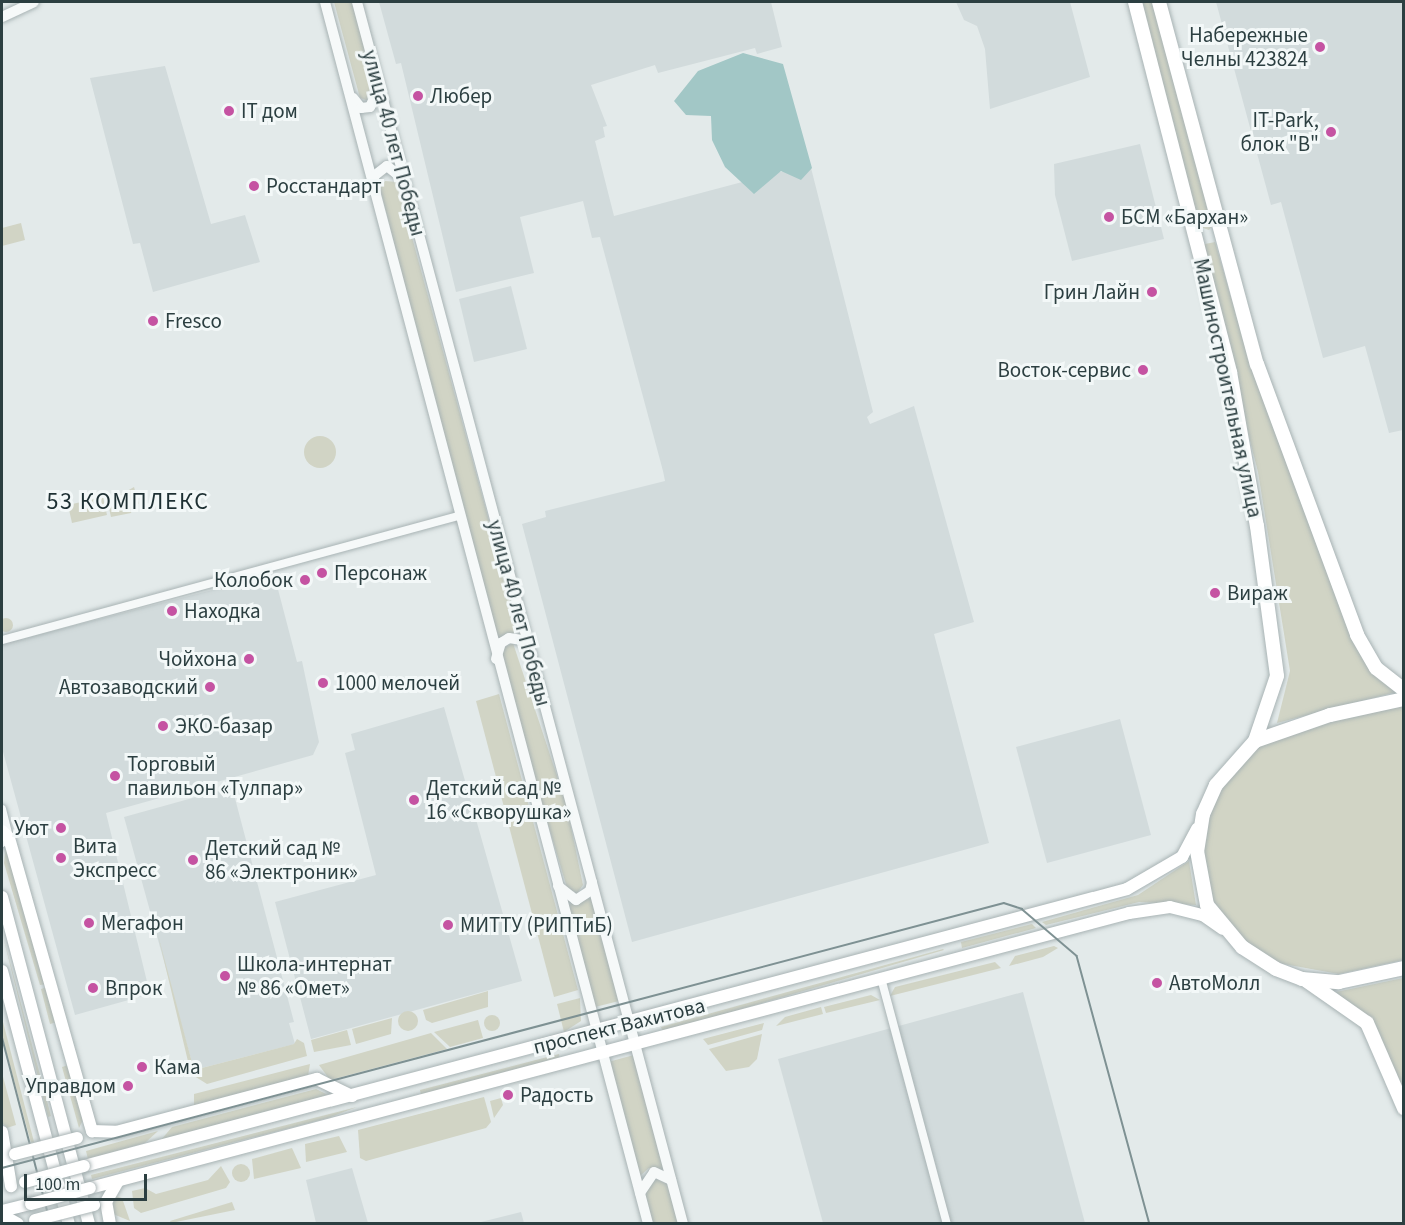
<!DOCTYPE html>
<html>
<head>
<meta charset="utf-8">
<style>
  body { margin:0 }
  #map { position:relative; width:1405px; height:1225px; overflow:hidden; background:#e3eaea; font-family:"Source Sans 3",sans-serif }
  div>[style] { position:absolute }
  .built>* { inset:0; background:#d2dbdc }
  .green>* { inset:0; background:#d1d4c5 }
  .round { border-radius:50% }
  .water>* { inset:0; background:#a2c7c6 }
  .roads { filter:drop-shadow(0 0 2px #a8b3b4) drop-shadow(0 0 2px #a8b3b4) }
  .minor>* { height:8px; margin:-4px; padding:0 4px; transform-origin:4px; border-radius:4px; background:#f6f9f9 }
  .tertiary>* { height:10px; margin:-5px; padding:0 5px; transform-origin:5px; border-radius:5px; background:#f6f9f9 }
  .secondary>* { height:12px; margin:-6px; padding:0 6px; transform-origin:6px; border-radius:6px; background:#fff }
  .primary>* { height:14px; margin:-7px; padding:0 7px; transform-origin:7px; border-radius:7px; background:#fff }
  .tram>* { height:1.5px; margin:-0.75px; padding:0 0.75px; transform-origin:0.75px; border-radius:0.75px; background:#7e9193 }
  .bridges { filter:drop-shadow(0 0 2px #a8b3b4) drop-shadow(0 0 2px #a8b3b4) }
  .secondary-bridge>* { height:12px; margin:-6px; padding:0 6px; transform-origin:6px; border-radius:6px; background:#fff }
  .dots>* { width:16px; height:16px; translate:-50% -50%; box-sizing:border-box; border:3px solid #f3f8f8; border-radius:50% }
  span { translate:-50% -50%; white-space:nowrap; text-align:center; line-height:1.15; -webkit-text-stroke:6px #f3f8f8; paint-order:stroke }
  .poi-label { font-size:21px; color:#2c3f41 }
  .right { translate:-100% -50%; text-align:right }
  .left { translate:0 -50%; text-align:left }
  .street-label { font-size:21px; color:#2c3f41 }
  .quarter-label { font-size:24px; color:#1e3033; letter-spacing:1.5px }
  .frame { position:absolute; inset:0; border:3px solid #2c3f41; pointer-events:none }
  .scale { position:absolute; left:24px; top:1174px; width:123px; height:27px; box-sizing:border-box; border:3px solid #2c3f41; border-top:0; padding-left:8px; font-size:18px; line-height:21px; white-space:nowrap; color:#2c3f41; -webkit-text-stroke:4px #f3f8f8; paint-order:stroke }
</style>
</head>
<body>
<div id="map">
  <div class="built">
    <div style="clip-path:polygon(379px 2px,771px 2px,782px 47px,757px 54px,755px 48px,658px 73px,655px 65px,591px 85px,607px 126px,603px 127px,605px 137px,595px 141px,614px 216px,810px 164px,873px 412px,867px 417px,870px 424px,914px 406px,974px 622px,934px 634px,989px 843px,632px 942px,522px 524px,546px 517px,545px 511px,665px 481px,663px 471px,600px 237px,592px 238px,583px 201px,520px 217px,534px 273px,456px 292px,401px 63px,396px 64px)"></div>
    <div style="clip-path:polygon(956px 2px,1070px 2px,1090px 77px,990px 109px,985px 49px,977px 26px,964px 20px)"></div>
    <div style="clip-path:polygon(1216px 2px,1403px 2px,1403px 430px,1389px 433px,1365px 346px,1323px 358px,1281px 202px,1271px 205px)"></div>
    <div style="clip-path:polygon(165px 66px,211px 224px,245px 215px,260px 262px,153px 292px,140px 243px,133px 244px,90px 78px)"></div>
    <div style="clip-path:polygon(1140px 144px,1164px 239px,1072px 261px,1055px 195px,1054px 164px)"></div>
    <div style="clip-path:polygon(511px 286px,527px 349px,474px 362px,459px 299px)"></div>
    <div style="clip-path:polygon(274px 574px,297px 662px,302px 661px,319px 742px,313px 755px,106px 813px,150px 994px,75px 1015px,2px 748px,2px 644px)"></div>
    <div style="clip-path:polygon(444px 707px,522px 981px,311px 1039px,275px 902px,376px 875px,345px 753px,355px 750px,351px 734px)"></div>
    <div style="clip-path:polygon(1120px 719px,1151px 835px,1047px 863px,1016px 747px)"></div>
    <div style="clip-path:polygon(232px 787px,294px 1022px,289px 1023px,295px 1044px,194px 1070px,124px 817px)"></div>
    <div style="clip-path:polygon(1023px 992px,1085px 1223px,823px 1223px,778px 1059px)"></div>
    <div style="clip-path:polygon(352px 1168px,368px 1223px,316px 1223px,306px 1180px)"></div>
    <div style="clip-path:polygon(521px 1212px,524px 1223px,477px 1223px)"></div>
  </div>
  <div class="green">
    <div style="clip-path:polygon(334px 2px,352px 2px,375px 87px,369px 101px,360px 98px)"></div>
    <div style="clip-path:polygon(1139px 2px,1152px 2px,1213px 225px,1209px 230px,1200px 227px)"></div>
    <div style="clip-path:polygon(385px 181px,397px 182px,519px 631px,495px 641px,380px 188px)"></div>
    <div style="clip-path:polygon(21px 223px,25px 240px,2px 246px,2px 228px)"></div>
    <div style="clip-path:polygon(1215px 242px,1251px 366px,1372px 670px,1396px 692px,1277px 723px,1290px 671px,1258px 472px,1200px 245px)"></div>
    <div class="round" style="left:304px;top:436px;width:32px;height:32px"></div>
    <div style="clip-path:polygon(134px 487px,139px 504px,120px 495px)"></div>
    <div style="clip-path:polygon(106px 495px,133px 508px,131px 513px,111px 517px)"></div>
    <div style="clip-path:polygon(103px 497px,107px 515px,72px 523px,68px 505px)"></div>
    <div class="round" style="left:-1px;top:618px;width:14px;height:14px"></div>
    <div style="clip-path:polygon(513px 643px,566px 803px,583px 885px,576px 895px,568px 891px,520px 731px,502px 655px,505px 647px)"></div>
    <div style="clip-path:polygon(499px 694px,578px 990px,554px 997px,476px 701px)"></div>
    <div style="clip-path:polygon(1403px 703px,1403px 960px,1339px 974px,1278px 963px,1251px 947px,1214px 906px,1203px 859px,1205px 826px,1219px 791px,1262px 744px,1301px 728px)"></div>
    <div style="clip-path:polygon(6px 846px,47px 984px,40px 985px,4px 863px)"></div>
    <div style="clip-path:polygon(1189px 861px,1196px 905px,1139px 902px,1046px 925px,1042px 922px,1138px 895px)"></div>
    <div style="clip-path:polygon(591px 898px,619px 1001px,595px 1007px,568px 905px)"></div>
    <div style="clip-path:polygon(1032px 924px,1036px 928px,962px 948px,961px 942px)"></div>
    <div style="clip-path:polygon(157px 931px,194px 1070px,294px 1044px,297px 1039px,304px 1043px,307px 1056px,207px 1084px,191px 1074px)"></div>
    <div style="clip-path:polygon(2px 932px,51px 1116px,48px 1117px)"></div>
    <div style="clip-path:polygon(1054px 946px,1058px 948px,1043px 957px,1009px 966px,1015px 956px)"></div>
    <div style="clip-path:polygon(944px 950px,663px 1032px,661px 1027px,943px 949px)"></div>
    <div style="clip-path:polygon(995px 962px,1001px 968px,890px 996px,895px 987px)"></div>
    <div style="clip-path:polygon(1403px 978px,1403px 1092px,1375px 1026px,1336px 992px)"></div>
    <div style="clip-path:polygon(47px 987px,57px 1022px,50px 1024px,41px 989px)"></div>
    <div style="clip-path:polygon(488px 991px,488px 1007px,432px 1023px,426px 1020px,423px 1010px)"></div>
    <div style="clip-path:polygon(871px 995px,880px 1000px,826px 1013px,824px 1007px)"></div>
    <div style="clip-path:polygon(580px 998px,581px 1021px,564px 1032px,557px 1004px)"></div>
    <div style="clip-path:polygon(821px 1007px,823px 1014px,776px 1026px,785px 1017px)"></div>
    <div class="round" style="left:398px;top:1011px;width:20px;height:20px"></div>
    <div class="round" style="left:484px;top:1015px;width:16px;height:16px"></div>
    <div style="clip-path:polygon(2px 1018px,34px 1142px,31px 1143px,2px 1036px)"></div>
    <div style="clip-path:polygon(392px 1018px,391px 1034px,356px 1044px,352px 1029px)"></div>
    <div style="clip-path:polygon(478px 1020px,483px 1038px,450px 1047px,434px 1032px)"></div>
    <div style="clip-path:polygon(764px 1023px,762px 1030px,708px 1045px,703px 1039px)"></div>
    <div style="clip-path:polygon(347px 1030px,351px 1045px,314px 1052px,311px 1040px)"></div>
    <div style="clip-path:polygon(431px 1033px,447px 1049px,330px 1080px,319px 1065px)"></div>
    <div style="clip-path:polygon(762px 1034px,757px 1059px,749px 1067px,726px 1071px,709px 1049px)"></div>
    <div style="clip-path:polygon(559px 1054px,560px 1059px,421px 1095px,420px 1090px)"></div>
    <div style="clip-path:polygon(634px 1055px,663px 1169px,649px 1168px,640px 1176px,608px 1062px)"></div>
    <div style="clip-path:polygon(310px 1064px,308px 1076px,194px 1106px,194px 1094px)"></div>
    <div style="clip-path:polygon(68px 1065px,83px 1120px,79px 1128px,62px 1067px)"></div>
    <div style="clip-path:polygon(2px 1073px,16px 1125px,7px 1128px,2px 1123px)"></div>
    <div style="clip-path:polygon(316px 1089px,328px 1095px,161px 1140px,172px 1127px)"></div>
    <div style="clip-path:polygon(484px 1097px,491px 1122px,486px 1128px,366px 1161px,360px 1158px,358px 1130px)"></div>
    <div style="clip-path:polygon(501px 1098px,503px 1105px,494px 1118px,490px 1101px)"></div>
    <div style="clip-path:polygon(357px 1107px,328px 1118px,92px 1179px,91px 1175px)"></div>
    <div style="clip-path:polygon(158px 1131px,145px 1143px,88px 1159px,86px 1151px)"></div>
    <div style="clip-path:polygon(339px 1136px,347px 1152px,306px 1162px,305px 1144px)"></div>
    <div style="clip-path:polygon(292px 1148px,301px 1168px,254px 1179px,252px 1159px)"></div>
    <div class="round" style="left:232px;top:1164px;width:18px;height:18px"></div>
    <div style="clip-path:polygon(221px 1166px,230px 1182px,226px 1188px,141px 1213px,134px 1208px,132px 1191px,145px 1188px,156px 1194px,208px 1180px)"></div>
    <div style="clip-path:polygon(652px 1177px,667px 1184px,678px 1223px,652px 1223px,644px 1193px)"></div>
    <div style="clip-path:polygon(115px 1196px,122px 1198px,130px 1221px,113px 1214px,110px 1203px)"></div>
    <div style="clip-path:polygon(232px 1202px,235px 1210px,171px 1223px,170px 1221px)"></div>
  </div>
  <div class="water">
    <div style="clip-path:polygon(743px 53px,783px 64px,812px 168px,801px 180px,781px 171px,754px 194px,725px 167px,712px 140px,711px 116px,686px 115px,674px 101px,698px 71px)"></div>
  </div>
  <div class="roads">
    <div class="minor">
      <div style="left:2px;top:640px;width:473px;rotate:-15.2deg"></div>
      <div style="left:2px;top:809px;width:30px;rotate:76deg"></div>
      <div style="left:9px;top:838px;width:9px;rotate:144deg"></div>
      <div style="left:881px;top:978px;width:255px;rotate:75deg"></div>
    </div>
    <div class="tertiary">
      <div style="left:325px;top:2px;width:1264px;rotate:75.19deg"></div>
      <div style="left:357px;top:2px;width:1265px;rotate:75.06deg"></div>
      <div style="left:2px;top:17px;width:35px;rotate:-25deg"></div>
      <div style="left:353px;top:98px;width:13px;rotate:51deg"></div>
      <div style="left:361px;top:108px;width:9px;rotate:-6deg"></div>
      <div style="left:370px;top:107px;width:17px;rotate:-66deg"></div>
      <div style="left:374px;top:184px;width:8px;rotate:-90deg"></div>
      <div style="left:374px;top:176px;width:16px;rotate:-38deg"></div>
      <div style="left:387px;top:166px;width:22px;rotate:39deg"></div>
      <div style="left:496px;top:659px;width:17px;rotate:-73deg"></div>
      <div style="left:501px;top:643px;width:9px;rotate:-32deg"></div>
      <div style="left:509px;top:638px;width:13px;rotate:9deg"></div>
      <div style="left:522px;top:640px;width:10px;rotate:53deg"></div>
      <div style="left:558px;top:886px;width:23px;rotate:38deg"></div>
      <div style="left:576px;top:900px;width:17px;rotate:-33deg"></div>
      <div style="left:590px;top:891px;width:9px;rotate:-77deg"></div>
      <div style="left:640px;top:1193px;width:25px;rotate:-56deg"></div>
      <div style="left:654px;top:1172px;width:19px;rotate:25deg"></div>
    </div>
    <div class="secondary">
      <div style="left:2px;top:831px;width:10px;rotate:45deg"></div>
      <div style="left:9px;top:838px;width:305px;rotate:74.2deg"></div>
      <div style="left:92px;top:1131px;width:24px;rotate:2deg"></div>
      <div style="left:116px;top:1132px;width:208px;rotate:-14.8deg"></div>
      <div style="left:317px;top:1079px;width:39px;rotate:26deg"></div>
      <div style="left:2px;top:897px;width:338px;rotate:75.1deg"></div>
      <div style="left:2px;top:971px;width:262px;rotate:75.2deg"></div>
      <div style="left:2px;top:1132px;width:55px;rotate:80.5deg"></div>
      <div style="left:84px;top:1166px;width:1079px;rotate:-14.87deg"></div>
      <div style="left:1127px;top:889px;width:64px;rotate:-30.2deg"></div>
      <div style="left:1182px;top:857px;width:32px;rotate:-62deg"></div>
      <div style="left:90px;top:1188px;width:1075px;rotate:-14.82deg"></div>
      <div style="left:1129px;top:913px;width:41px;rotate:-8.3deg"></div>
      <div style="left:1170px;top:907px;width:34px;rotate:14deg"></div>
      <div style="left:1203px;top:915px;width:24px;rotate:35deg"></div>
      <div style="left:2px;top:1211px;width:30px;rotate:-14deg"></div>
      <div style="left:2px;top:1215px;width:18px;rotate:29deg"></div>
      <div style="left:110px;top:1224px;width:22px;rotate:-100deg"></div>
      <div style="left:106px;top:1202px;width:24px;rotate:-60deg"></div>
    </div>
    <div class="primary">
      <div style="left:1135px;top:2px;width:382px;rotate:75.6deg"></div>
      <div style="left:1230px;top:372px;width:156px;rotate:80.1deg"></div>
      <div style="left:1257px;top:526px;width:151px;rotate:82.4deg"></div>
      <div style="left:1277px;top:676px;width:69px;rotate:108.7deg"></div>
      <div style="left:1159px;top:2px;width:375px;rotate:74.9deg"></div>
      <div style="left:1257px;top:364px;width:289px;rotate:69.7deg"></div>
      <div style="left:1357px;top:635px;width:38px;rotate:60deg"></div>
      <div style="left:1376px;top:668px;width:36px;rotate:38deg"></div>
      <div style="left:1404px;top:699px;width:76px;rotate:167.8deg"></div>
      <div style="left:1330px;top:715px;width:79px;rotate:160.9deg"></div>
      <div style="left:1255px;top:741px;width:59px;rotate:131.6deg"></div>
      <div style="left:1216px;top:785px;width:32px;rotate:114deg"></div>
      <div style="left:1203px;top:814px;width:37px;rotate:99deg"></div>
      <div style="left:1197px;top:851px;width:55px;rotate:79.5deg"></div>
      <div style="left:1207px;top:905px;width:55px;rotate:50.2deg"></div>
      <div style="left:1242px;top:947px;width:40px;rotate:32.9deg"></div>
      <div style="left:1276px;top:969px;width:28px;rotate:21deg"></div>
      <div style="left:1302px;top:979px;width:37px;rotate:5deg"></div>
      <div style="left:1339px;top:982px;width:66px;rotate:-12.2deg"></div>
      <div style="left:1307px;top:981px;width:73px;rotate:35deg"></div>
      <div style="left:1367px;top:1023px;width:93px;rotate:66.5deg"></div>
    </div>
  </div>
  <div class="tram">
    <div style="left:2px;top:1036px;width:194px;rotate:75.4deg"></div>
    <div style="left:2px;top:1168px;width:1036px;rotate:-14.81deg"></div>
    <div style="left:1004px;top:903px;width:19px;rotate:18deg"></div>
    <div style="left:1022px;top:909px;width:72px;rotate:40.5deg"></div>
    <div style="left:1077px;top:956px;width:278px;rotate:74.8deg"></div>
  </div>
  <div class="bridges">
    <div class="secondary-bridge">
      <div style="left:15px;top:1154px;width:64px;rotate:-14.5deg"></div>
      <div style="left:25px;top:1182px;width:61px;rotate:-15.2deg"></div>
      <div style="left:31px;top:1204px;width:61px;rotate:-15.2deg"></div>
      <div style="left:35px;top:1220px;width:61px;rotate:-14.3deg"></div>
    </div>
  </div>
  <div class="dots">
    <div style="left:1320px;top:47px;background:#c553a2"></div>
    <div style="left:418px;top:96px;background:#c553a2"></div>
    <div style="left:229px;top:111px;background:#c553a2"></div>
    <div style="left:1331px;top:132px;background:#c553a2"></div>
    <div style="left:254px;top:186px;background:#c553a2"></div>
    <div style="left:1109px;top:217px;background:#c553a2"></div>
    <div style="left:1152px;top:292px;background:#c553a2"></div>
    <div style="left:153px;top:321px;background:#c553a2"></div>
    <div style="left:1143px;top:370px;background:#c553a2"></div>
    <div style="left:322px;top:573px;background:#c553a2"></div>
    <div style="left:305px;top:580px;background:#c553a2"></div>
    <div style="left:1215px;top:593px;background:#c553a2"></div>
    <div style="left:172px;top:611px;background:#c553a2"></div>
    <div style="left:249px;top:659px;background:#c553a2"></div>
    <div style="left:323px;top:683px;background:#c553a2"></div>
    <div style="left:210px;top:687px;background:#c553a2"></div>
    <div style="left:163px;top:726px;background:#c553a2"></div>
    <div style="left:115px;top:776px;background:#c553a2"></div>
    <div style="left:414px;top:800px;background:#c553a2"></div>
    <div style="left:61px;top:828px;background:#c553a2"></div>
    <div style="left:61px;top:858px;background:#c553a2"></div>
    <div style="left:193px;top:860px;background:#c553a2"></div>
    <div style="left:89px;top:923px;background:#c553a2"></div>
    <div style="left:448px;top:925px;background:#c553a2"></div>
    <div style="left:225px;top:976px;background:#c553a2"></div>
    <div style="left:1157px;top:983px;background:#c553a2"></div>
    <div style="left:93px;top:988px;background:#c553a2"></div>
    <div style="left:142px;top:1067px;background:#c553a2"></div>
    <div style="left:128px;top:1086px;background:#c553a2"></div>
    <div style="left:508px;top:1095px;background:#c553a2"></div>
  </div>
  <div class="poi-label">
    <span class="right" style="left:1308px;top:47px">Набережные<br>Челны 423824</span>
    <span class="left" style="left:430px;top:96px">Любер</span>
    <span class="left" style="left:241px;top:111px">IT дом</span>
    <span class="right" style="left:1319px;top:132px">IT-Park,<br>блок "В"</span>
    <span class="left" style="left:266px;top:186px">Росстандарт</span>
    <span class="left" style="left:1121px;top:217px">БСМ «Бархан»</span>
    <span class="right" style="left:1140px;top:292px">Грин Лайн</span>
    <span class="left" style="left:165px;top:321px">Fresco</span>
    <span class="right" style="left:1131px;top:370px">Восток-сервис</span>
    <span class="left" style="left:334px;top:573px">Персонаж</span>
    <span class="right" style="left:293px;top:580px">Колобок</span>
    <span class="left" style="left:1227px;top:593px">Вираж</span>
    <span class="left" style="left:184px;top:611px">Находка</span>
    <span class="right" style="left:237px;top:659px">Чойхона</span>
    <span class="left" style="left:335px;top:683px">1000 мелочей</span>
    <span class="right" style="left:198px;top:687px">Автозаводский</span>
    <span class="left" style="left:175px;top:726px">ЭКО-базар</span>
    <span class="left" style="left:127px;top:776px">Торговый<br>павильон «Тулпар»</span>
    <span class="left" style="left:426px;top:800px">Детский сад №<br>16 «Скворушка»</span>
    <span class="right" style="left:49px;top:828px">Уют</span>
    <span class="left" style="left:73px;top:858px">Вита<br>Экспресс</span>
    <span class="left" style="left:205px;top:860px">Детский сад №<br>86 «Электроник»</span>
    <span class="left" style="left:101px;top:923px">Мегафон</span>
    <span class="left" style="left:460px;top:925px">МИТТУ (РИПТиБ)</span>
    <span class="left" style="left:237px;top:976px">Школа-интернат<br>№ 86 «Омет»</span>
    <span class="left" style="left:1169px;top:983px">АвтоМолл</span>
    <span class="left" style="left:105px;top:988px">Впрок</span>
    <span class="left" style="left:154px;top:1067px">Кама</span>
    <span class="right" style="left:116px;top:1086px">Управдом</span>
    <span class="left" style="left:520px;top:1095px">Радость</span>
  </div>
  <div class="street-label">
    <span style="left:394px;top:143px;rotate:75deg">улица 40 лет Победы</span>
    <span style="left:1228px;top:388px;rotate:78deg">Машиностроительная улица</span>
    <span style="left:519px;top:613px;rotate:75deg">улица 40 лет Победы</span>
    <span style="left:619px;top:1026px;rotate:-14deg">проспект Вахитова</span>
  </div>
  <div class="quarter-label">
    <span style="left:128px;top:502px">53 КОМПЛЕКС</span>
  </div>
  <div class="frame"></div>
  <div class="scale">100 m</div>
</div>
</body>
</html>
